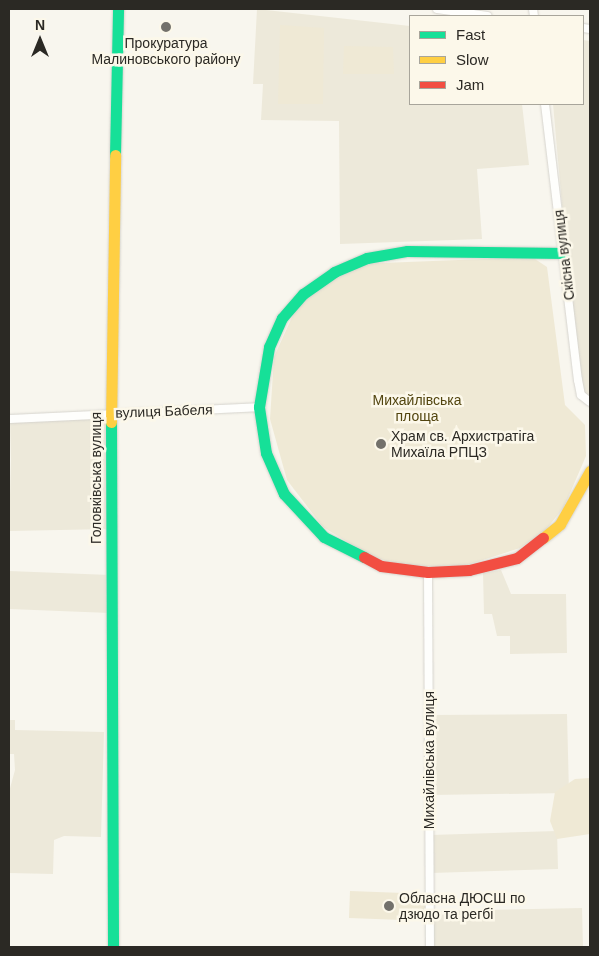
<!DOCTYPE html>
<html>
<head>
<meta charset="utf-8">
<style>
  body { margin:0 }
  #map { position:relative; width:599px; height:956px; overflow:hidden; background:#f8f6ee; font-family:Arial,sans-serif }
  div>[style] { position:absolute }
  .built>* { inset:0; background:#ede9da }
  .green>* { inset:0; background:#efe9d5 }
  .roads { filter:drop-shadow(0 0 1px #d5d3cd) drop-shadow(0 0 1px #d5d3cd) }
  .street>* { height:8px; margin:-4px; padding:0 4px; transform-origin:4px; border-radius:4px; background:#fefefc }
  .fast>* { height:11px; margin:-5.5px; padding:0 5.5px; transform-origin:5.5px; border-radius:5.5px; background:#16e098 }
  .slow>* { height:11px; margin:-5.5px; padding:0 5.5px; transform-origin:5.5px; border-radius:5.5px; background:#ffcf43 }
  .jam>* { height:11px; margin:-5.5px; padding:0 5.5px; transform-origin:5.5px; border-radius:5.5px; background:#f24e42 }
  .dots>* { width:14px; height:14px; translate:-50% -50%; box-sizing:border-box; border:2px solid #fcf8ea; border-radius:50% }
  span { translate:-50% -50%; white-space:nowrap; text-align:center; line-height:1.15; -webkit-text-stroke:5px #fcf8ea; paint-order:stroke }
  .poi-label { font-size:14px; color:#2b2924 }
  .left { translate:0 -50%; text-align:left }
  .street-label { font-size:14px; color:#2b2924 }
  .park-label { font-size:14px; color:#52450f }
  .frame { position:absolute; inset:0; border:10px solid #2b2924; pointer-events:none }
  .legend { position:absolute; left:409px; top:15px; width:175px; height:90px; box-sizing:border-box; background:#fcf8ea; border:1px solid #a8a59b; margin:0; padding:6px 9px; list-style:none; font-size:15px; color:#2b2924 }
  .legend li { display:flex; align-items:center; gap:10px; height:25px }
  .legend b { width:25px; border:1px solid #a8a59b }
  .north { position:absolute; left:15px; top:15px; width:50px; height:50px; -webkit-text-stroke:4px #fcf8ea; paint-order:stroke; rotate:0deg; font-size:14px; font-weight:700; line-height:20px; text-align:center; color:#2b2924 }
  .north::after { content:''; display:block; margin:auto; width:18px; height:22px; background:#2b2924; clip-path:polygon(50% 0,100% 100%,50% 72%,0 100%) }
</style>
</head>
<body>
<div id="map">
  <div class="built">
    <div style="clip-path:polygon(257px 9px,410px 26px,410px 104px,522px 104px,529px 165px,477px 169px,482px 239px,340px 244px,339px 121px,261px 120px,263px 84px,253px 84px)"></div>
    <div style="clip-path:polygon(583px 40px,590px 41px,590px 401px,581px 395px,576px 362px,553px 104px,583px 104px)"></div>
    <div style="clip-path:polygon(110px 414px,111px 529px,9px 531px,9px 571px,110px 575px,110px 613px,9px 609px,9px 531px,11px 460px,10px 420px)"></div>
    <div style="clip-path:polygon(501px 570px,511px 594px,566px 594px,567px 653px,510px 654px,510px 636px,497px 636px,492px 614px,484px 614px,483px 573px)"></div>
    <div style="clip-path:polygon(567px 714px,569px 793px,431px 795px,431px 715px)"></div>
    <div style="clip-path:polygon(9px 720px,15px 720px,15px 730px,104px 732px,101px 837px,64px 836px,54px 840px,53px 874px,9px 873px,9px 792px,15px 770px,14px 754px,9px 754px)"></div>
    <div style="clip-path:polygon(557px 831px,558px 869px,431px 873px,431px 835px)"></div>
    <div style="clip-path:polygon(582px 908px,583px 947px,432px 947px,431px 911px)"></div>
  </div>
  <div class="green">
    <div style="clip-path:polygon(280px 25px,324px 28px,323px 104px,278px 104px)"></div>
    <div style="clip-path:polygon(344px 46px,393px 47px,394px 74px,343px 74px)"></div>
    <div style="clip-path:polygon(532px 257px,547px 267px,565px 405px,585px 425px,586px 456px,564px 507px,544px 532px,520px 548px,458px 568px,394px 564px,369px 555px,323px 527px,287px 480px,270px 419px,274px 357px,293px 315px,316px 287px,356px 264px)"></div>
    <div style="clip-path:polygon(590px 778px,590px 834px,557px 839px,550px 821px,555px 792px,575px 779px)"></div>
    <div style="clip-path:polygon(350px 891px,430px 894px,429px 921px,349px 918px)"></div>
  </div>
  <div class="roads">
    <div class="street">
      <div style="left:437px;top:9px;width:51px;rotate:7.8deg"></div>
      <div style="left:533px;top:9px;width:7px;rotate:82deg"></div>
      <div style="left:583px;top:28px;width:7px;rotate:8deg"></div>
      <div style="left:545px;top:104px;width:278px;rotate:83.2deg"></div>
      <div style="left:578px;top:380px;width:15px;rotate:79deg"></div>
      <div style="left:581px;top:395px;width:11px;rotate:38deg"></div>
      <div style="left:9px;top:419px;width:250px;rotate:-2.7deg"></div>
      <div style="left:428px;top:572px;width:375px;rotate:89.7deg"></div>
    </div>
    <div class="fast">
      <div style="left:115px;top:155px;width:146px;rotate:-88.8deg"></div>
      <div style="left:111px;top:422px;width:525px;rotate:89.78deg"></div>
      <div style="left:364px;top:557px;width:45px;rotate:-153.4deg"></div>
      <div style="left:324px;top:537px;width:59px;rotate:-132.9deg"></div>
      <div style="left:284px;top:494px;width:45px;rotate:-113.7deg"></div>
      <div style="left:266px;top:453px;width:47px;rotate:-98.7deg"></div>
      <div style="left:259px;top:407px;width:61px;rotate:-80.5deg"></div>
      <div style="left:269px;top:347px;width:32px;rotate:-66deg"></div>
      <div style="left:282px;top:318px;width:32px;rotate:-49deg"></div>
      <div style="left:303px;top:294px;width:38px;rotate:-35deg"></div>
      <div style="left:334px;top:272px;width:36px;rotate:-23deg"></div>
      <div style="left:367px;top:258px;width:41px;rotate:-9.9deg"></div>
      <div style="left:407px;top:251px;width:157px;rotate:0.7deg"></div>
    </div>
    <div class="slow">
      <div style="left:111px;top:422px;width:267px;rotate:-89.1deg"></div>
      <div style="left:543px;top:538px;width:22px;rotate:-39deg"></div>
      <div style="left:560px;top:524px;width:61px;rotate:-60.5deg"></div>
    </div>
    <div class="jam">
      <div style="left:364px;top:557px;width:19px;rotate:28deg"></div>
      <div style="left:381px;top:566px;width:47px;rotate:7.3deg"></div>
      <div style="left:428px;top:572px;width:41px;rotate:-2.8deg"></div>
      <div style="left:469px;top:570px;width:49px;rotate:-14deg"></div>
      <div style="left:517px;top:558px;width:33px;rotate:-38deg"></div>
    </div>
  </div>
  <div class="dots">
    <div style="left:166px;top:27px;background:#73716b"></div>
    <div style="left:381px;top:444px;background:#73716b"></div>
    <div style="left:389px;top:906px;background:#73716b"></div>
  </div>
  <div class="poi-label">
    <span style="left:166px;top:51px">Прокуратура<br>Малиновського району</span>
    <span class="left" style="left:391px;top:444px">Храм св. Архистратіга<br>Михаїла РПЦЗ</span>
    <span class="left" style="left:399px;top:906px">Обласна ДЮСШ по<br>дзюдо та регбі</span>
  </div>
  <div class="street-label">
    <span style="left:564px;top:255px;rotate:-97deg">Cкісна вулиця</span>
    <span style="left:164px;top:411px;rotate:-2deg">вулиця Бабеля</span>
    <span style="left:96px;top:478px;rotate:-90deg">Головківська вулиця</span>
    <span style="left:429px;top:760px;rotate:-90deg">Михайлівська вулиця</span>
  </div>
  <div class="park-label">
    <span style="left:417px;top:408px">Михайлівська<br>площа</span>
  </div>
  <div class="frame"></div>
  <ul class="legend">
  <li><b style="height:6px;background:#16e098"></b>Fast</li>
  <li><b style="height:6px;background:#ffcf43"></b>Slow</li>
  <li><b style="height:6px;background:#f24e42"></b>Jam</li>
  </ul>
  <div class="north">N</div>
</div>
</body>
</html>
